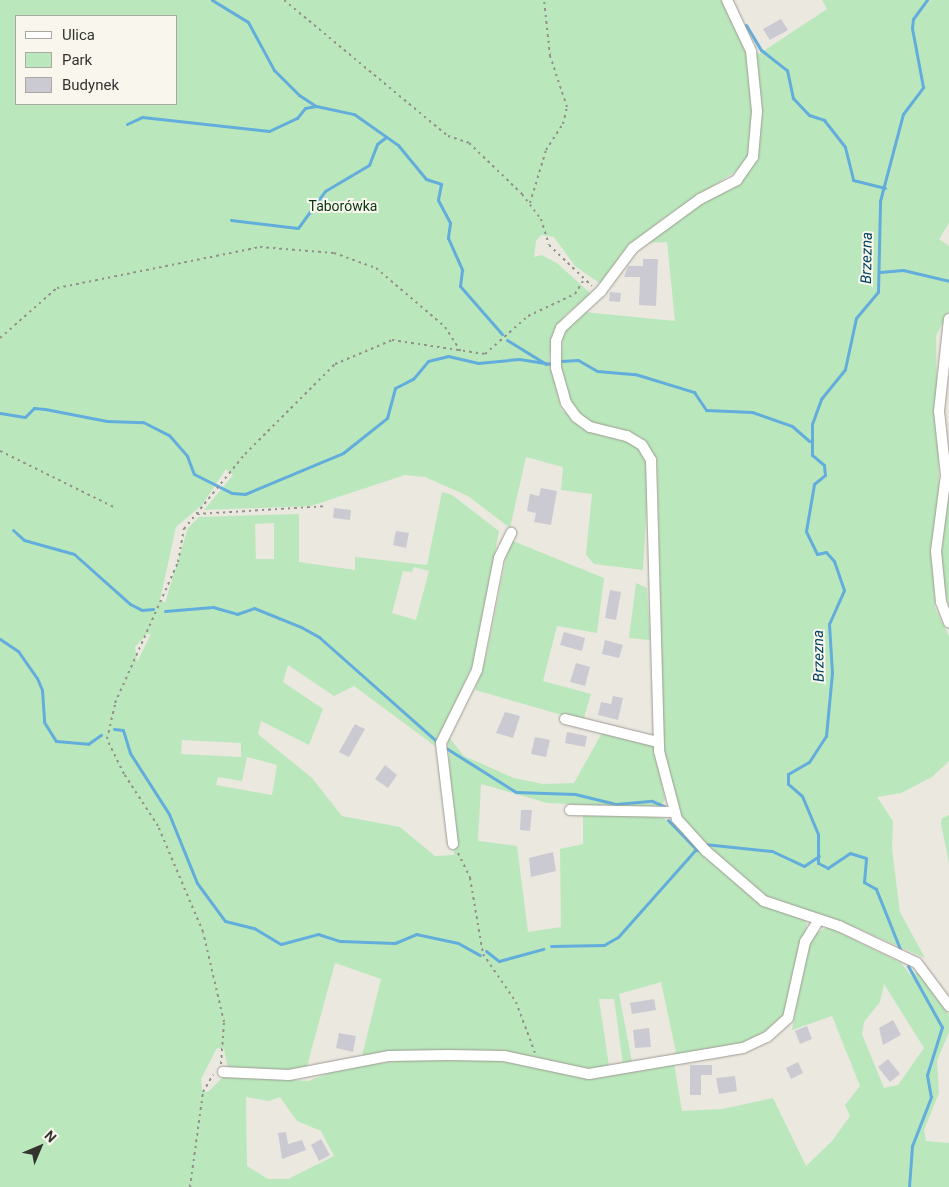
<!DOCTYPE html>
<html>
<head>
<meta charset="utf-8">
<style>
  body { margin:0 }
  #map { position:relative; width:949px; height:1187px; overflow:hidden; background:#ebe8e0; font-family:Roboto,sans-serif }
  div>[style] { position:absolute }
  .green>* { inset:0; background:#bae8bc }
  .stream>* { height:3px; margin:-1.5px; padding:0 1.5px; transform-origin:1.5px; border-radius:1.5px; background:#63addd }
  .building>* { inset:0; background:#cbcad2 }
  .path>* { height:2px; margin-top:-1px; transform-origin:0; background:repeating-linear-gradient(90deg,#93918b 0 2.5px,transparent 0 6.5px) }
  .roads { filter:drop-shadow(0 0 1px #9d9a92) drop-shadow(0 0 1px #9d9a92) }
  .minor>* { height:10px; margin:-5px; padding:0 5px; transform-origin:5px; border-radius:5px; background:#fff }
  span { translate:-50% -50%; white-space:nowrap; text-align:center; line-height:1.15; -webkit-text-stroke:4px #f8f6ed; paint-order:stroke }
  .park-label { font-size:14px; color:#083611 }
  .water-label { font-size:15px; color:#024262; font-style:italic }
  .legend { position:absolute; left:15px; top:15px; width:162px; height:90px; box-sizing:border-box; background:#f8f6ed; border:1px solid #aaa8a1; margin:0; padding:6px 9px; list-style:none; font-size:15px; color:#343330 }
  .legend li { display:flex; align-items:center; gap:10px; height:25px }
  .legend b { width:25px; border:1px solid #aaa8a1 }
  .north { position:absolute; left:15px; top:1122px; width:50px; height:50px; -webkit-text-stroke:4px #f8f6ed; paint-order:stroke; rotate:45deg; font-size:14px; font-weight:700; line-height:20px; text-align:center; color:#343330 }
  .north::after { content:''; display:block; margin:auto; width:18px; height:22px; background:#343330; clip-path:polygon(50% 0,100% 100%,50% 72%,0 100%) }
</style>
</head>
<body>
<div id="map">
  <div class="green">
    <div style="clip-path:polygon(evenodd,0 0,722px 0,745px 45px,759px 54px,827px 9px,822px 0,949px 0,949px 223px,939px 239px,949px 246px,949px 311px,936px 336px,939px 490px,933px 562px,935px 608px,949px 636px,949px 761px,932px 777px,901px 793px,877px 797px,893px 821px,892px 849px,900px 912px,925px 958px,850px 925px,769px 899px,700px 839px,677px 811px,664px 763px,657px 459px,641px 438px,588px 421px,573px 409px,560px 367px,564px 330px,584px 312px,675px 321px,667px 242px,643px 243px,698px 203px,738px 182px,752px 167px,742px 167px,665px 217px,629px 245px,601px 284px,575px 266px,554px 237px,541px 235px,536px 241px,534px 257px,542px 255px,558px 264px,591px 294px,565px 315px,554px 336px,549px 358px,561px 409px,589px 430px,637px 445px,645px 455px,649px 469px,643px 570px,594px 564px,586px 555px,592px 494px,561px 490px,563px 467px,526px 457px,510px 528px,468px 496px,425px 477px,405px 475px,311px 506px,204px 510px,233px 475px,226px 469px,202px 505px,176px 527px,160px 600px,165px 603px,188px 528px,199px 517px,299px 514px,299px 562px,355px 570px,355px 557px,427px 565px,442px 492px,452px 495px,499px 531px,475px 660px,435px 746px,354px 686px,334px 696px,288px 665px,283px 682px,323px 709px,309px 745px,261px 721px,258px 734px,312px 778px,342px 816px,400px 827px,435px 856px,454px 855px,448px 736px,464px 756px,514px 778px,543px 784px,574px 783px,603px 731px,655px 745px,665px 800px,659px 808px,547px 803px,481px 784px,478px 841px,517px 846px,528px 932px,561px 927px,560px 849px,583px 844px,583px 811px,664px 818px,756px 901px,805px 920px,807px 925px,783px 1017px,766px 1035px,733px 1046px,668px 1057px,676px 1052px,661px 982px,619px 994px,633px 1067px,588px 1071px,541px 1061px,362px 1056px,381px 979px,335px 963px,306px 1070px,228px 1069px,224px 1049px,217px 1048px,201px 1079px,202px 1091px,208px 1092px,224px 1076px,308px 1081px,346px 1067px,407px 1060px,507px 1060px,594px 1079px,674px 1063px,682px 1111px,722px 1109px,773px 1098px,806px 1166px,832px 1141px,850px 1116px,845px 1105px,860px 1086px,832px 1016px,792px 1030px,808px 947px,814px 934px,828px 927px,901px 963px,913px 978px,913px 972px,920px 973px,949px 1015px,949px 1032px,937px 1061px,939px 1093px,924px 1130px,926px 1141px,949px 1143px,949px 1187px,0 1187px,0 0,16px 16px,176px 16px,176px 104px,16px 104px,16px 16px,0 0,274px 523px,274px 559px,256px 559px,255px 524px,274px 523px,0 0,414px 567px,429px 571px,416px 620px,392px 613px,403px 571px,412px 572px,414px 567px,0 0,147px 634px,151px 634px,137px 662px,135px 647px,147px 634px,0 0,182px 740px,241px 743px,241px 757px,181px 754px,182px 740px,0 0,247px 757px,277px 765px,272px 795px,216px 785px,218px 777px,242px 781px,247px 757px,0 0,884px 984px,924px 1048px,898px 1085px,884px 1088px,862px 1034px,864px 1022px,880px 1002px,884px 984px,0 0,599px 999px,614px 999px,623px 1064px,609px 1066px,599px 999px,0 0,246px 1097px,269px 1101px,280px 1097px,297px 1121px,321px 1131px,334px 1156px,288px 1179px,268px 1179px,247px 1166px,246px 1097px)"></div>
    <div style="clip-path:polygon(949px 465px,949px 608px,940px 566px)"></div>
    <div style="clip-path:polygon(513px 541px,604px 578px,597px 633px,557px 626px,543px 681px,591px 694px,583px 721px,475px 690px,486px 658px,509px 544px)"></div>
    <div style="clip-path:polygon(636px 583px,647px 588px,650px 640px,629px 638px)"></div>
    <div style="clip-path:polygon(949px 815px,949px 863px,941px 824px,942px 818px)"></div>
  </div>
  <div class="stream">
    <div style="left:212px;top:0;width:42px;rotate:31.4deg"></div>
    <div style="left:248px;top:22px;width:55px;rotate:61.6deg"></div>
    <div style="left:274px;top:70px;width:35px;rotate:45deg"></div>
    <div style="left:299px;top:95px;width:20px;rotate:33deg"></div>
    <div style="left:316px;top:106px;width:39px;rotate:12deg"></div>
    <div style="left:354px;top:114px;width:54px;rotate:35.2deg"></div>
    <div style="left:398px;top:145px;width:44px;rotate:50.5deg"></div>
    <div style="left:426px;top:179px;width:16px;rotate:18deg"></div>
    <div style="left:441px;top:184px;width:16px;rotate:101deg"></div>
    <div style="left:438px;top:200px;width:26px;rotate:62deg"></div>
    <div style="left:450px;top:223px;width:15px;rotate:98deg"></div>
    <div style="left:448px;top:238px;width:35px;rotate:66deg"></div>
    <div style="left:462px;top:270px;width:16px;rotate:97deg"></div>
    <div style="left:460px;top:286px;width:64px;rotate:48.8deg"></div>
    <div style="left:746px;top:25px;width:29px;rotate:59deg"></div>
    <div style="left:761px;top:50px;width:33px;rotate:38deg"></div>
    <div style="left:787px;top:70px;width:29px;rotate:78deg"></div>
    <div style="left:793px;top:98px;width:23px;rotate:47deg"></div>
    <div style="left:809px;top:115px;width:16px;rotate:18deg"></div>
    <div style="left:824px;top:120px;width:34px;rotate:52deg"></div>
    <div style="left:845px;top:147px;width:34px;rotate:76deg"></div>
    <div style="left:853px;top:180px;width:33px;rotate:14deg"></div>
    <div style="left:127px;top:124px;width:17px;rotate:-25deg"></div>
    <div style="left:142px;top:117px;width:128px;rotate:6.3deg"></div>
    <div style="left:269px;top:131px;width:31px;rotate:-25deg"></div>
    <div style="left:297px;top:118px;width:13px;rotate:-51deg"></div>
    <div style="left:305px;top:108px;width:11px;rotate:-10deg"></div>
    <div style="left:231px;top:220px;width:67px;rotate:6.8deg"></div>
    <div style="left:298px;top:228px;width:46px;rotate:-53.9deg"></div>
    <div style="left:325px;top:191px;width:51px;rotate:-30.6deg"></div>
    <div style="left:369px;top:165px;width:22px;rotate:-69deg"></div>
    <div style="left:377px;top:144px;width:11px;rotate:-38deg"></div>
    <div style="left:880px;top:272px;width:23px;rotate:-5deg"></div>
    <div style="left:903px;top:270px;width:47px;rotate:13.4deg"></div>
    <div style="left:507px;top:340px;width:46px;rotate:31.6deg"></div>
    <div style="left:561px;top:361px;width:17px;rotate:-3deg"></div>
    <div style="left:578px;top:360px;width:22px;rotate:30deg"></div>
    <div style="left:597px;top:371px;width:38px;rotate:5deg"></div>
    <div style="left:635px;top:374px;width:62px;rotate:17deg"></div>
    <div style="left:694px;top:392px;width:22px;rotate:56deg"></div>
    <div style="left:706px;top:410px;width:46px;rotate:2.5deg"></div>
    <div style="left:752px;top:412px;width:42px;rotate:19.3deg"></div>
    <div style="left:792px;top:426px;width:23px;rotate:41deg"></div>
    <div style="left:0;top:413px;width:25px;rotate:9deg"></div>
    <div style="left:25px;top:417px;width:13px;rotate:-45deg"></div>
    <div style="left:34px;top:408px;width:11px;rotate:5deg"></div>
    <div style="left:45px;top:409px;width:63px;rotate:11deg"></div>
    <div style="left:107px;top:421px;width:36px;rotate:2deg"></div>
    <div style="left:143px;top:422px;width:29px;rotate:27deg"></div>
    <div style="left:169px;top:435px;width:28px;rotate:49deg"></div>
    <div style="left:187px;top:456px;width:19px;rotate:69deg"></div>
    <div style="left:194px;top:474px;width:42px;rotate:26.6deg"></div>
    <div style="left:232px;top:493px;width:13px;rotate:4deg"></div>
    <div style="left:245px;top:494px;width:106px;rotate:-22.7deg"></div>
    <div style="left:343px;top:453px;width:56px;rotate:-38.5deg"></div>
    <div style="left:387px;top:418px;width:31px;rotate:-75deg"></div>
    <div style="left:395px;top:388px;width:20px;rotate:-27deg"></div>
    <div style="left:413px;top:379px;width:23px;rotate:-50deg"></div>
    <div style="left:428px;top:361px;width:21px;rotate:-14deg"></div>
    <div style="left:448px;top:356px;width:31px;rotate:13deg"></div>
    <div style="left:478px;top:363px;width:41px;rotate:-5.6deg"></div>
    <div style="left:519px;top:359px;width:31px;rotate:9deg"></div>
    <div style="left:13px;top:530px;width:15px;rotate:42deg"></div>
    <div style="left:24px;top:540px;width:52px;rotate:15.6deg"></div>
    <div style="left:74px;top:554px;width:75px;rotate:41.8deg"></div>
    <div style="left:130px;top:604px;width:13px;rotate:27deg"></div>
    <div style="left:142px;top:610px;width:11px;rotate:-5deg"></div>
    <div style="left:165px;top:611px;width:48px;rotate:-4.8deg"></div>
    <div style="left:213px;top:607px;width:25px;rotate:16deg"></div>
    <div style="left:237px;top:614px;width:18px;rotate:-19deg"></div>
    <div style="left:254px;top:608px;width:51px;rotate:22deg"></div>
    <div style="left:301px;top:627px;width:21px;rotate:29deg"></div>
    <div style="left:319px;top:637px;width:157px;rotate:41.6deg"></div>
    <div style="left:0;top:639px;width:22px;rotate:34deg"></div>
    <div style="left:18px;top:651px;width:33px;rotate:55deg"></div>
    <div style="left:37px;top:678px;width:13px;rotate:67deg"></div>
    <div style="left:42px;top:690px;width:32px;rotate:86deg"></div>
    <div style="left:44px;top:722px;width:22px;rotate:58deg"></div>
    <div style="left:56px;top:741px;width:32px;rotate:5deg"></div>
    <div style="left:88px;top:744px;width:16px;rotate:-35deg"></div>
    <div style="left:114px;top:729px;width:9px;rotate:6deg"></div>
    <div style="left:123px;top:730px;width:24px;rotate:73deg"></div>
    <div style="left:130px;top:753px;width:72px;rotate:57.4deg"></div>
    <div style="left:169px;top:814px;width:74px;rotate:67.9deg"></div>
    <div style="left:197px;top:883px;width:47px;rotate:53.6deg"></div>
    <div style="left:225px;top:921px;width:30px;rotate:14deg"></div>
    <div style="left:254px;top:928px;width:31px;rotate:31deg"></div>
    <div style="left:281px;top:944px;width:38px;rotate:-15deg"></div>
    <div style="left:318px;top:934px;width:23px;rotate:18deg"></div>
    <div style="left:340px;top:941px;width:55px;rotate:2.1deg"></div>
    <div style="left:395px;top:943px;width:23px;rotate:-23deg"></div>
    <div style="left:416px;top:934px;width:43px;rotate:12.1deg"></div>
    <div style="left:458px;top:943px;width:25px;rotate:29deg"></div>
    <div style="left:446px;top:748px;width:83px;rotate:32.2deg"></div>
    <div style="left:516px;top:792px;width:59px;rotate:1.9deg"></div>
    <div style="left:575px;top:794px;width:42px;rotate:13.7deg"></div>
    <div style="left:616px;top:804px;width:36px;rotate:-5deg"></div>
    <div style="left:652px;top:801px;width:13px;rotate:23deg"></div>
    <div style="left:668px;top:820px;width:42px;rotate:46deg"></div>
    <div style="left:704px;top:844px;width:68px;rotate:5.9deg"></div>
    <div style="left:772px;top:851px;width:35px;rotate:25deg"></div>
    <div style="left:804px;top:866px;width:18px;rotate:-34deg"></div>
    <div style="left:551px;top:946px;width:53px;rotate:-1.1deg"></div>
    <div style="left:604px;top:945px;width:16px;rotate:-30deg"></div>
    <div style="left:618px;top:937px;width:118px;rotate:-48.4deg"></div>
    <div style="left:900px;top:949px;width:65px;rotate:-111.8deg"></div>
    <div style="left:876px;top:889px;width:14px;rotate:-150deg"></div>
    <div style="left:864px;top:882px;width:24px;rotate:-85deg"></div>
    <div style="left:866px;top:858px;width:17px;rotate:-163deg"></div>
    <div style="left:850px;top:853px;width:27px;rotate:146deg"></div>
    <div style="left:828px;top:868px;width:11px;rotate:-153deg"></div>
    <div style="left:818px;top:863px;width:29px;rotate:-90deg"></div>
    <div style="left:818px;top:834px;width:41px;rotate:-112.8deg"></div>
    <div style="left:802px;top:796px;width:18px;rotate:-139deg"></div>
    <div style="left:788px;top:784px;width:10px;rotate:-90deg"></div>
    <div style="left:788px;top:774px;width:24px;rotate:-30deg"></div>
    <div style="left:809px;top:762px;width:31px;rotate:-57deg"></div>
    <div style="left:826px;top:736px;width:63px;rotate:-84.6deg"></div>
    <div style="left:832px;top:673px;width:49px;rotate:-93.5deg"></div>
    <div style="left:829px;top:624px;width:37px;rotate:-66deg"></div>
    <div style="left:844px;top:590px;width:31px;rotate:-109deg"></div>
    <div style="left:834px;top:561px;width:12px;rotate:-132deg"></div>
    <div style="left:826px;top:552px;width:9px;rotate:167deg"></div>
    <div style="left:817px;top:554px;width:25px;rotate:-116deg"></div>
    <div style="left:806px;top:531px;width:48px;rotate:-80.3deg"></div>
    <div style="left:814px;top:484px;width:14px;rotate:-39deg"></div>
    <div style="left:825px;top:475px;width:10px;rotate:-96deg"></div>
    <div style="left:824px;top:465px;width:16px;rotate:-140deg"></div>
    <div style="left:812px;top:455px;width:31px;rotate:-90deg"></div>
    <div style="left:812px;top:424px;width:27px;rotate:-70deg"></div>
    <div style="left:821px;top:399px;width:38px;rotate:-51deg"></div>
    <div style="left:845px;top:369px;width:52px;rotate:-77.8deg"></div>
    <div style="left:856px;top:318px;width:34px;rotate:-50deg"></div>
    <div style="left:878px;top:292px;width:91px;rotate:-88.7deg"></div>
    <div style="left:880px;top:201px;width:90px;rotate:-75.2deg"></div>
    <div style="left:903px;top:114px;width:34px;rotate:-53deg"></div>
    <div style="left:923px;top:87px;width:60px;rotate:-100.6deg"></div>
    <div style="left:912px;top:28px;width:9px;rotate:-84deg"></div>
    <div style="left:913px;top:19px;width:24px;rotate:-54deg"></div>
    <div style="left:486px;top:951px;width:16px;rotate:38deg"></div>
    <div style="left:499px;top:961px;width:46px;rotate:-15.3deg"></div>
    <div style="left:908px;top:966px;width:70px;rotate:60.9deg"></div>
    <div style="left:942px;top:1027px;width:50px;rotate:107.4deg"></div>
    <div style="left:927px;top:1075px;width:22px;rotate:80deg"></div>
    <div style="left:931px;top:1097px;width:53px;rotate:111.2deg"></div>
    <div style="left:912px;top:1146px;width:41px;rotate:94.2deg"></div>
  </div>
  <div class="building">
    <div style="clip-path:polygon(781px 19px,788px 30px,770px 40px,763px 29px)"></div>
    <div style="clip-path:polygon(643px 259px,658px 259px,656px 306px,639px 305px,640px 277px,624px 277px,628px 266px,643px 266px)"></div>
    <div style="clip-path:polygon(610px 292px,621px 293px,620px 302px,609px 301px)"></div>
    <div style="clip-path:polygon(541px 488px,557px 491px,551px 525px,534px 522px,536px 513px,527px 511px,530px 494px,539px 496px)"></div>
    <div style="clip-path:polygon(334px 508px,351px 510px,350px 520px,333px 518px)"></div>
    <div style="clip-path:polygon(396px 531px,409px 533px,406px 548px,393px 545px)"></div>
    <div style="clip-path:polygon(610px 590px,621px 592px,616px 620px,605px 618px)"></div>
    <div style="clip-path:polygon(564px 632px,585px 638px,582px 651px,560px 645px)"></div>
    <div style="clip-path:polygon(605px 640px,623px 645px,619px 658px,602px 654px)"></div>
    <div style="clip-path:polygon(576px 663px,590px 667px,585px 686px,570px 682px)"></div>
    <div style="clip-path:polygon(613px 696px,623px 698px,618px 720px,598px 715px,601px 702px,611px 704px)"></div>
    <div style="clip-path:polygon(505px 712px,520px 716px,513px 738px,496px 733px)"></div>
    <div style="clip-path:polygon(355px 724px,365px 729px,349px 757px,339px 752px)"></div>
    <div style="clip-path:polygon(567px 732px,587px 736px,585px 747px,565px 743px)"></div>
    <div style="clip-path:polygon(535px 737px,550px 740px,546px 757px,531px 754px)"></div>
    <div style="clip-path:polygon(385px 765px,397px 775px,388px 788px,375px 779px)"></div>
    <div style="clip-path:polygon(521px 810px,532px 810px,530px 831px,520px 830px)"></div>
    <div style="clip-path:polygon(553px 852px,556px 871px,531px 877px,529px 858px)"></div>
    <div style="clip-path:polygon(654px 999px,656px 1010px,632px 1014px,630px 1003px)"></div>
    <div style="clip-path:polygon(893px 1020px,901px 1035px,883px 1045px,879px 1028px)"></div>
    <div style="clip-path:polygon(807px 1026px,812px 1039px,800px 1044px,795px 1031px)"></div>
    <div style="clip-path:polygon(649px 1028px,651px 1047px,635px 1048px,633px 1030px)"></div>
    <div style="clip-path:polygon(339px 1033px,356px 1036px,353px 1052px,336px 1048px)"></div>
    <div style="clip-path:polygon(888px 1059px,900px 1074px,890px 1082px,878px 1067px)"></div>
    <div style="clip-path:polygon(798px 1062px,803px 1073px,791px 1079px,786px 1068px)"></div>
    <div style="clip-path:polygon(690px 1065px,712px 1065px,712px 1075px,701px 1075px,701px 1095px,690px 1095px)"></div>
    <div style="clip-path:polygon(735px 1076px,737px 1091px,719px 1094px,716px 1078px)"></div>
    <div style="clip-path:polygon(286px 1132px,288px 1144px,302px 1140px,306px 1150px,282px 1159px,278px 1133px)"></div>
    <div style="clip-path:polygon(321px 1139px,330px 1155px,319px 1161px,311px 1145px)"></div>
  </div>
  <div class="path">
    <div style="left:284px;top:0;width:213px;rotate:39.7deg"></div>
    <div style="left:448px;top:136px;width:22px;rotate:18deg"></div>
    <div style="left:469px;top:143px;width:74px;rotate:43.9deg"></div>
    <div style="left:522px;top:194px;width:31px;rotate:53deg"></div>
    <div style="left:541px;top:219px;width:27px;rotate:73deg"></div>
    <div style="left:549px;top:245px;width:59px;rotate:43.6deg"></div>
    <div style="left:530px;top:203px;width:55px;rotate:-73.2deg"></div>
    <div style="left:546px;top:150px;width:31px;rotate:-57deg"></div>
    <div style="left:563px;top:124px;width:17px;rotate:-77deg"></div>
    <div style="left:567px;top:107px;width:54px;rotate:-108.4deg"></div>
    <div style="left:550px;top:56px;width:56px;rotate:-96.1deg"></div>
    <div style="left:0;top:338px;width:76px;rotate:-41.3deg"></div>
    <div style="left:57px;top:288px;width:207px;rotate:-11.4deg"></div>
    <div style="left:260px;top:247px;width:74px;rotate:4.6deg"></div>
    <div style="left:334px;top:253px;width:45px;rotate:19.7deg"></div>
    <div style="left:376px;top:268px;width:91px;rotate:40.5deg"></div>
    <div style="left:445px;top:327px;width:31px;rotate:57deg"></div>
    <div style="left:0;top:451px;width:127px;rotate:26.2deg"></div>
    <div style="left:197px;top:514px;width:129px;rotate:-3.5deg"></div>
    <div style="left:458px;top:853px;width:28px;rotate:64deg"></div>
    <div style="left:470px;top:878px;width:77px;rotate:80.3deg"></div>
    <div style="left:483px;top:954px;width:58px;rotate:55.5deg"></div>
    <div style="left:516px;top:1002px;width:54px;rotate:69.6deg"></div>
    <div style="left:221px;top:1064px;width:42px;rotate:-85.9deg"></div>
    <div style="left:224px;top:1022px;width:92px;rotate:-103.1deg"></div>
    <div style="left:203px;top:932px;width:115px;rotate:-113deg"></div>
    <div style="left:158px;top:826px;width:62px;rotate:-123.2deg"></div>
    <div style="left:124px;top:774px;width:39px;rotate:-116deg"></div>
    <div style="left:107px;top:739px;width:37px;rotate:-77deg"></div>
    <div style="left:115px;top:703px;width:154px;rotate:-65.9deg"></div>
    <div style="left:178px;top:562px;width:34px;rotate:-80deg"></div>
    <div style="left:184px;top:529px;width:97px;rotate:-50.9deg"></div>
    <div style="left:245px;top:454px;width:127px;rotate:-45deg"></div>
    <div style="left:335px;top:364px;width:62px;rotate:-22.8deg"></div>
    <div style="left:392px;top:340px;width:94px;rotate:8.6deg"></div>
    <div style="left:485px;top:354px;width:57px;rotate:-41.5deg"></div>
    <div style="left:528px;top:316px;width:52px;rotate:-25.1deg"></div>
    <div style="left:575px;top:294px;width:15px;rotate:-58deg"></div>
    <div style="left:190px;top:1187px;width:96px;rotate:-82.2deg"></div>
    <div style="left:203px;top:1092px;width:20px;rotate:-60deg"></div>
  </div>
  <div class="roads">
    <div class="minor">
      <div style="left:727px;top:0;width:56px;rotate:64.8deg"></div>
      <div style="left:751px;top:51px;width:60px;rotate:84.3deg"></div>
      <div style="left:757px;top:111px;width:46px;rotate:95deg"></div>
      <div style="left:753px;top:157px;width:28px;rotate:125deg"></div>
      <div style="left:737px;top:180px;width:42px;rotate:152.8deg"></div>
      <div style="left:700px;top:199px;width:83px;rotate:143.8deg"></div>
      <div style="left:633px;top:248px;width:54px;rotate:126.7deg"></div>
      <div style="left:601px;top:291px;width:54px;rotate:137.2deg"></div>
      <div style="left:561px;top:328px;width:14px;rotate:111deg"></div>
      <div style="left:556px;top:341px;width:27px;rotate:90deg"></div>
      <div style="left:556px;top:368px;width:36px;rotate:74deg"></div>
      <div style="left:566px;top:403px;width:17px;rotate:54deg"></div>
      <div style="left:576px;top:417px;width:17px;rotate:36deg"></div>
      <div style="left:590px;top:427px;width:38px;rotate:14deg"></div>
      <div style="left:627px;top:436px;width:17px;rotate:31deg"></div>
      <div style="left:642px;top:445px;width:17px;rotate:59deg"></div>
      <div style="left:651px;top:460px;width:291px;rotate:88.4deg"></div>
      <div style="left:659px;top:751px;width:70px;rotate:75.2deg"></div>
      <div style="left:677px;top:819px;width:43px;rotate:47.8deg"></div>
      <div style="left:706px;top:851px;width:77px;rotate:40.8deg"></div>
      <div style="left:764px;top:901px;width:79px;rotate:18.4deg"></div>
      <div style="left:839px;top:926px;width:86px;rotate:25.4deg"></div>
      <div style="left:917px;top:963px;width:54px;rotate:53.3deg"></div>
      <div style="left:949px;top:319px;width:93px;rotate:96.2deg"></div>
      <div style="left:939px;top:411px;width:64px;rotate:83.8deg"></div>
      <div style="left:946px;top:475px;width:77px;rotate:97.5deg"></div>
      <div style="left:936px;top:551px;width:51px;rotate:84.4deg"></div>
      <div style="left:941px;top:602px;width:22px;rotate:69deg"></div>
      <div style="left:565px;top:719px;width:96px;rotate:13.9deg"></div>
      <div style="left:570px;top:810px;width:103px;rotate:1.1deg"></div>
      <div style="left:453px;top:844px;width:102px;rotate:-96.8deg"></div>
      <div style="left:441px;top:743px;width:81px;rotate:-63.7deg"></div>
      <div style="left:477px;top:670px;width:114px;rotate:-78.9deg"></div>
      <div style="left:499px;top:558px;width:28px;rotate:-64deg"></div>
      <div style="left:223px;top:1072px;width:66px;rotate:2.6deg"></div>
      <div style="left:289px;top:1075px;width:102px;rotate:-10.8deg"></div>
      <div style="left:389px;top:1056px;width:59px;rotate:-1deg"></div>
      <div style="left:448px;top:1055px;width:56px;rotate:1deg"></div>
      <div style="left:504px;top:1056px;width:87px;rotate:12deg"></div>
      <div style="left:589px;top:1074px;width:156px;rotate:-9.6deg"></div>
      <div style="left:743px;top:1048px;width:26px;rotate:-25deg"></div>
      <div style="left:767px;top:1037px;width:28px;rotate:-42deg"></div>
      <div style="left:788px;top:1018px;width:78px;rotate:-77.4deg"></div>
      <div style="left:805px;top:942px;width:26px;rotate:-58deg"></div>
    </div>
  </div>
  <div class="park-label">
    <span style="left:343px;top:206px">Taborówka</span>
  </div>
  <div class="water-label">
    <span style="left:867px;top:258px;rotate:-89deg">Brzezna</span>
    <span style="left:819px;top:656px;rotate:-91deg">Brzezna</span>
  </div>
  <ul class="legend">
  <li><b style="height:6px;background:#fff"></b>Ulica</li>
  <li><b style="height:14px;background:#bae8bc"></b>Park</li>
  <li><b style="height:14px;background:#cbcad2"></b>Budynek</li>
  </ul>
  <div class="north">N</div>
</div>
</body>
</html>
